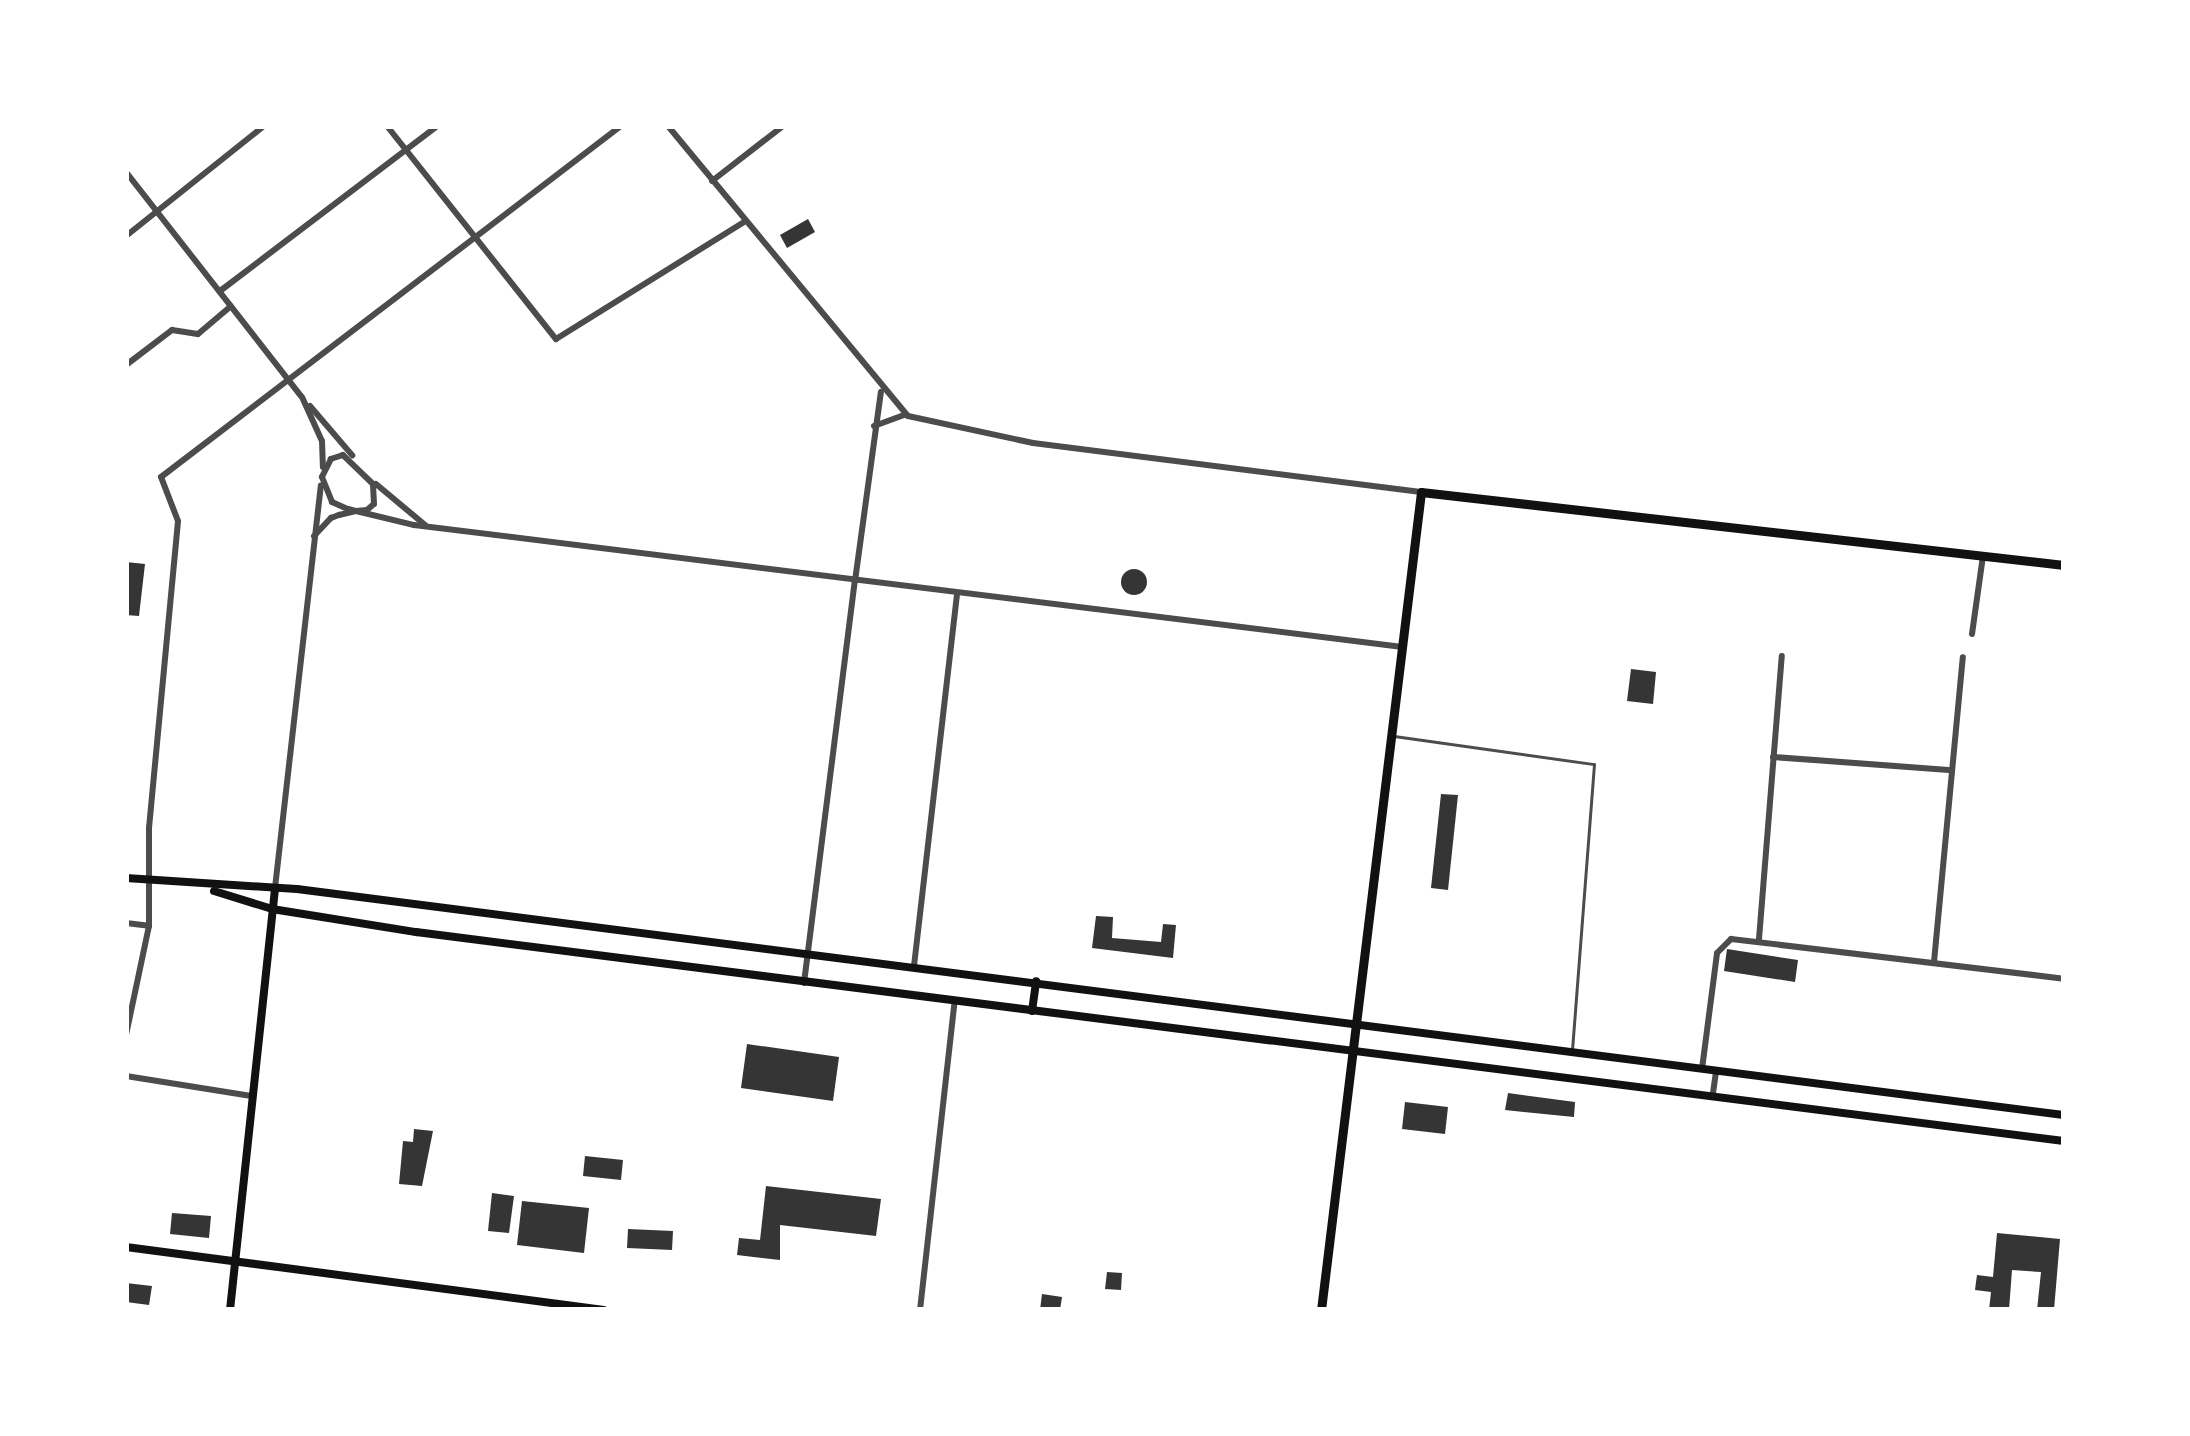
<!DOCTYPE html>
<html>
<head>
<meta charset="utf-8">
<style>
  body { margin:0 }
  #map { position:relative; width:2190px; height:1436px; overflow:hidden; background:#fff; font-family:"DM Sans",sans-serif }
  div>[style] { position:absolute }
  .building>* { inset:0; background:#353535 }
  .round { border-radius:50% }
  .service>* { height:3px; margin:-1.5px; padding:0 1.5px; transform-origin:1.5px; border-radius:1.5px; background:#4c4c4c }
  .minor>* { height:6px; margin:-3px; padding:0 3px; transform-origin:3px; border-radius:3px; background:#4c4c4c }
  .tertiary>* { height:6px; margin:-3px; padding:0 3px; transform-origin:3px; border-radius:3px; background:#4c4c4c }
  .secondary>* { height:8px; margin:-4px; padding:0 4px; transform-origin:4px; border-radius:4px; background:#111 }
  .primary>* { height:9px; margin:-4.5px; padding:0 4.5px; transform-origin:4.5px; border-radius:4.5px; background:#111 }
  span { translate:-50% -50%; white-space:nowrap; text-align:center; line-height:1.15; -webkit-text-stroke:9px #fff; paint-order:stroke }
  .frame { position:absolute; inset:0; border:129px solid #fff; pointer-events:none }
</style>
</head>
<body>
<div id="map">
  <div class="building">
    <div style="clip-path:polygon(808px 219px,815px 232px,787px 248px,780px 235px)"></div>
    <div style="clip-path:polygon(126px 562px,145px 564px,139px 616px,126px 615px)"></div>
    <div class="round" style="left:1121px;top:569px;width:26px;height:26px"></div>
    <div style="clip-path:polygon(1631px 669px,1656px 672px,1653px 704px,1627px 701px)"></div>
    <div style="clip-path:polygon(1441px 794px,1458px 795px,1448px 890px,1431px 888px)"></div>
    <div style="clip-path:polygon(1096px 916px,1113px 917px,1112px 938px,1161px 942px,1163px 924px,1176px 925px,1173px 958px,1092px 948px)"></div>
    <div style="clip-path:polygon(1727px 949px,1798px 960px,1795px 982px,1724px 971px)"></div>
    <div style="clip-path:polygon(747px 1044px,839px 1057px,833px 1101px,741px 1088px)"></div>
    <div style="clip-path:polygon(1508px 1093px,1575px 1102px,1574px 1117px,1505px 1110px)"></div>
    <div style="clip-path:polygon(1405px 1102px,1448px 1107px,1445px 1134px,1402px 1129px)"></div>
    <div style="clip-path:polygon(414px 1129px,433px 1131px,422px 1186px,399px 1184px,403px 1141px,413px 1142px)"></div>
    <div style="clip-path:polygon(585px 1156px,623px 1160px,621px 1180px,583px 1176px)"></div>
    <div style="clip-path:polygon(766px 1186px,881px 1199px,876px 1236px,780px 1225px,780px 1260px,737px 1255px,739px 1238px,760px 1240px)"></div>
    <div style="clip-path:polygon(492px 1193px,514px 1196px,509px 1233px,488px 1231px)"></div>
    <div style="clip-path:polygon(522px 1201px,589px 1208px,584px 1253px,517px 1245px)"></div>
    <div style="clip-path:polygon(172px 1213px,211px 1216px,209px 1238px,170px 1234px)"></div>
    <div style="clip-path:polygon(628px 1229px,673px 1231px,672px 1250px,627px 1248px)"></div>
    <div style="clip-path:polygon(1997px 1233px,2060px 1239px,2054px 1310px,2037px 1310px,2041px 1272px,2012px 1270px,2009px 1310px,1989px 1310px,1991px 1292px,1975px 1290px,1976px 1282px,1977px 1275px,1993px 1277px)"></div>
    <div style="clip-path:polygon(1107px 1272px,1122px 1273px,1121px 1290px,1105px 1289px)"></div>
    <div style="clip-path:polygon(126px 1283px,152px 1286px,149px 1305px,126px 1302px)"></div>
    <div style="clip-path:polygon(1042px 1294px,1062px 1297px,1060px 1310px,1040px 1310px)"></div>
  </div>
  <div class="service">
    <div style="left:1394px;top:736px;width:202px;rotate:8deg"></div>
    <div style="left:1594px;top:764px;width:285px;rotate:94.4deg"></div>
  </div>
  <div class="minor">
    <div style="left:387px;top:126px;width:272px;rotate:51.6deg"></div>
    <div style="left:556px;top:339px;width:221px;rotate:-31.9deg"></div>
    <div style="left:712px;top:181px;width:90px;rotate:-37.8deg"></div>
    <div style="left:126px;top:236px;width:176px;rotate:-38.6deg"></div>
    <div style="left:220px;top:291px;width:273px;rotate:-37.2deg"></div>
    <div style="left:126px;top:365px;width:58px;rotate:-37.3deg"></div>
    <div style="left:172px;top:330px;width:26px;rotate:9deg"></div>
    <div style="left:198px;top:334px;width:43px;rotate:-40.3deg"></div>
    <div style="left:1972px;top:634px;width:79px;rotate:-82deg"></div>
    <div style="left:1773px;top:757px;width:176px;rotate:4.2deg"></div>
    <div style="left:126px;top:923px;width:23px;rotate:7deg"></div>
    <div style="left:1759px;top:939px;width:284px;rotate:-85.4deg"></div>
    <div style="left:1934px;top:962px;width:306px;rotate:-84.6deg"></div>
    <div style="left:914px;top:966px;width:375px;rotate:-83.4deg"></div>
    <div style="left:804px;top:983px;width:405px;rotate:-82.8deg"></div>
    <div style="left:126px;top:1035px;width:111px;rotate:-78.1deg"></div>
    <div style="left:149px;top:926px;width:98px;rotate:-90deg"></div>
    <div style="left:149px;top:828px;width:308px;rotate:-84.6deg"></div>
    <div style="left:178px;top:521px;width:47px;rotate:-111.1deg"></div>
    <div style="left:161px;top:477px;width:579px;rotate:-37.35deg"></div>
    <div style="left:1702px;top:1069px;width:117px;rotate:-82.6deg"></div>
    <div style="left:1717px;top:953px;width:20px;rotate:-45deg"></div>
    <div style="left:1731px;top:939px;width:335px;rotate:6.8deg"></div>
    <div style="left:126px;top:1076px;width:127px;rotate:9.1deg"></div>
    <div style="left:1713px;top:1093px;width:22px;rotate:-82deg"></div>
    <div style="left:920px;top:1310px;width:312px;rotate:-83.6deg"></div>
  </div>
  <div class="tertiary">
    <div style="left:668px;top:126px;width:376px;rotate:50.4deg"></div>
    <div style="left:908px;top:416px;width:128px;rotate:12.2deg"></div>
    <div style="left:1033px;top:443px;width:391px;rotate:7.2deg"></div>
    <div style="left:126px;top:172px;width:284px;rotate:52deg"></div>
    <div style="left:302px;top:397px;width:48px;rotate:65.6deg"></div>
    <div style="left:322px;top:441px;width:26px;rotate:88deg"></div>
    <div style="left:310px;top:406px;width:65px;rotate:49.4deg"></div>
    <div style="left:874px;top:426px;width:32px;rotate:-20deg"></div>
    <div style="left:376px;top:484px;width:64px;rotate:39.9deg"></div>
    <div style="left:314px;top:536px;width:25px;rotate:-47deg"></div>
    <div style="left:331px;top:518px;width:9px;rotate:-21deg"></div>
    <div style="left:339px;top:515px;width:17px;rotate:-13deg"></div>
    <div style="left:356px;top:511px;width:11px;rotate:-5deg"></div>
    <div style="left:367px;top:510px;width:9px;rotate:-41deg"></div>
    <div style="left:374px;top:504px;width:20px;rotate:-93deg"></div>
    <div style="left:373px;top:484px;width:42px;rotate:-136deg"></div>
    <div style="left:343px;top:455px;width:13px;rotate:162deg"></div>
    <div style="left:331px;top:459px;width:20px;rotate:117deg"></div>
    <div style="left:322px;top:477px;width:27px;rotate:68deg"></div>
    <div style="left:332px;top:502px;width:17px;rotate:24deg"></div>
    <div style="left:348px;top:509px;width:8px;rotate:14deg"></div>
    <div style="left:356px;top:511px;width:60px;rotate:13.6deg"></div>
    <div style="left:414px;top:525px;width:996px;rotate:7.03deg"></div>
    <div style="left:855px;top:581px;width:191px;rotate:-82.2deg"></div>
    <div style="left:275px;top:888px;width:405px;rotate:-83.5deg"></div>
  </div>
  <div class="secondary">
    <div style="left:126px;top:878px;width:171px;rotate:3.7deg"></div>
    <div style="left:297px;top:889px;width:1781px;rotate:7.29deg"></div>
    <div style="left:214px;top:891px;width:61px;rotate:17.2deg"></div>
    <div style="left:272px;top:909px;width:146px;rotate:9.1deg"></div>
    <div style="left:416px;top:932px;width:1661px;rotate:7.23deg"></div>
    <div style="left:1032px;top:1011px;width:30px;rotate:-82deg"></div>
    <div style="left:126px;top:1247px;width:482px;rotate:7.5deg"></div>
    <div style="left:230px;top:1310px;width:424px;rotate:-83.9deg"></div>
  </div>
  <div class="primary">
    <div style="left:1321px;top:1310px;width:824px;rotate:-83.03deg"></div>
    <div style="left:1421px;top:492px;width:647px;rotate:6.48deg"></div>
  </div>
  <div class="frame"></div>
</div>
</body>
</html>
